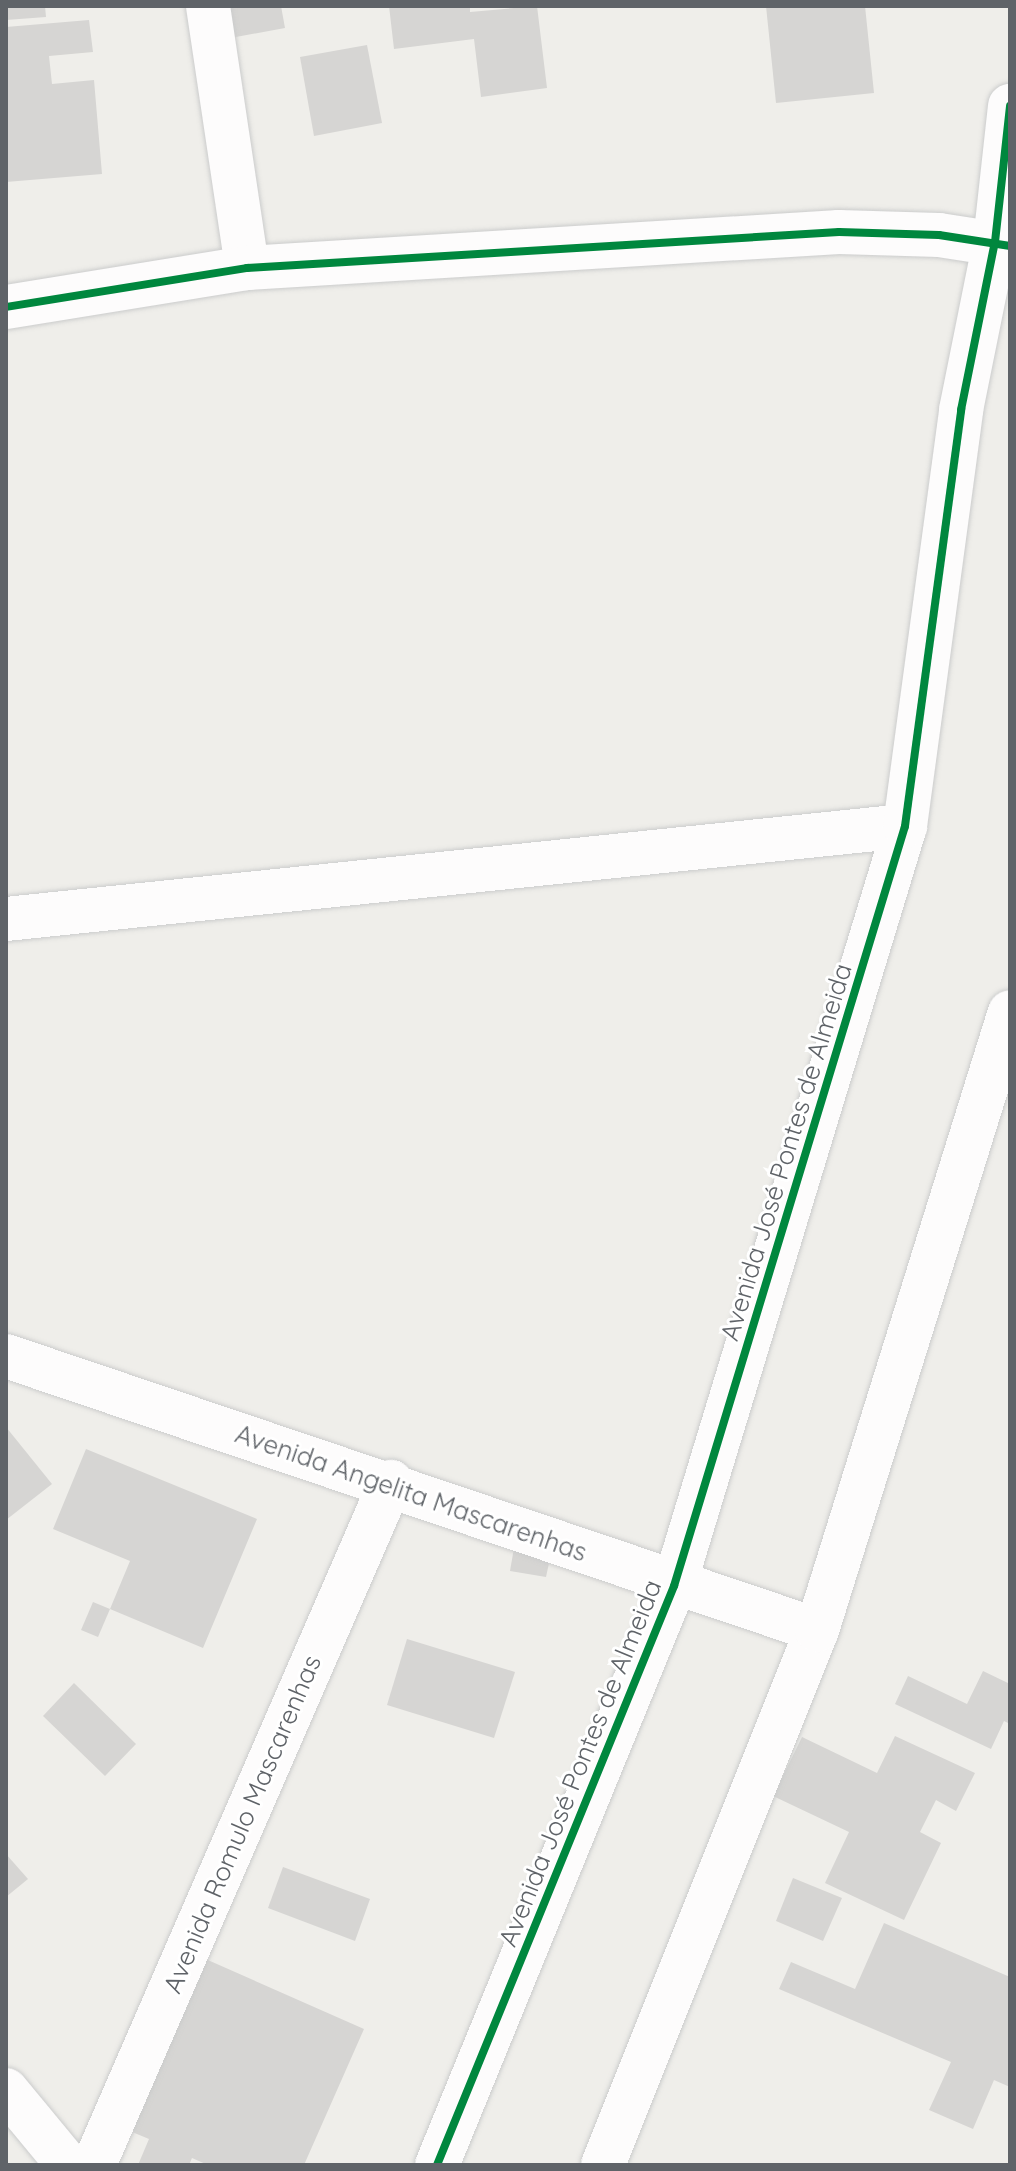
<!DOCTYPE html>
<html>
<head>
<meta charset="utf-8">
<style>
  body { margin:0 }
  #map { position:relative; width:1016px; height:2171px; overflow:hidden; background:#efeeea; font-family:Quicksand,sans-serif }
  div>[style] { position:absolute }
  .building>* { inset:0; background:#d6d5d3 }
  .roads { filter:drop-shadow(0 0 2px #cbcccc) drop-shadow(0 0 2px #cbcccc) }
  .minor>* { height:44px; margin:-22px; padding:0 22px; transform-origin:22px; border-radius:22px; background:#fdfcfc }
  .tertiary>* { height:44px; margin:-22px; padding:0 22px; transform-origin:22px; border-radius:22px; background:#fdfcfc }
  .cycleway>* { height:8px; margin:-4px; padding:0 4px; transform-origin:4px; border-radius:4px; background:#00873e }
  span { translate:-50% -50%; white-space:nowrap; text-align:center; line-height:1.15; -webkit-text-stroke:6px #fff; paint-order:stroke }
  .street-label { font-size:26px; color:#5f6368 }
  .frame { position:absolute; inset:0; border:8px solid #5f6368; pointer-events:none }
</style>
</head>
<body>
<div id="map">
  <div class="building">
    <div style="clip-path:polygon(6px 6px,45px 6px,46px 17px,6px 20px)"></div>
    <div style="clip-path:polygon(208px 6px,281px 6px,285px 28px,214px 41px)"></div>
    <div style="clip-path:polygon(389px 6px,470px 6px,470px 12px,537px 6px,547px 88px,481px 97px,474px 39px,394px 49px)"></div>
    <div style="clip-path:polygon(766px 6px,865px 6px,874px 93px,776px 103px)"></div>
    <div style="clip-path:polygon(89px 20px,93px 52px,49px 56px,52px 84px,94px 80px,102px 174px,6px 182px,6px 27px)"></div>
    <div style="clip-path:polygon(367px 45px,382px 123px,314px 136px,300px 57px)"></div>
    <div style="clip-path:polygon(6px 1427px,52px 1484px,6px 1520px)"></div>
    <div style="clip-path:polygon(86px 1449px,257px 1519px,203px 1648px,110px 1609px,130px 1561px,53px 1529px)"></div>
    <div style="clip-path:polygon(514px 1548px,551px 1554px,546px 1577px,510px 1571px)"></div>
    <div style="clip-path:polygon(93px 1602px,110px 1609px,98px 1637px,81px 1630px)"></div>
    <div style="clip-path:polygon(407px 1639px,515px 1672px,494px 1738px,387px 1705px)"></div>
    <div style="clip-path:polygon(983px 1671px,1010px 1684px,1010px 1724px,1004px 1721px,991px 1749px,895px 1704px,908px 1676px,967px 1704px)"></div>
    <div style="clip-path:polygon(74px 1683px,136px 1744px,105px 1776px,43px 1716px)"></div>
    <div style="clip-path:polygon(895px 1736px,975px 1773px,956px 1811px,936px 1800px,920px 1832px,941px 1843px,904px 1920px,825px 1883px,849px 1832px,773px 1796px,802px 1737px,877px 1773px)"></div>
    <div style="clip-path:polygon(6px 1854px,28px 1879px,6px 1897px)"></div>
    <div style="clip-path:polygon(283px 1867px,370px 1899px,355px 1941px,268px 1908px)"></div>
    <div style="clip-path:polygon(793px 1878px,842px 1898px,823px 1941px,776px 1921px)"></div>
    <div style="clip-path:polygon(884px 1923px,1010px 1977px,1010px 2087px,994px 2080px,973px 2129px,929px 2110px,951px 2062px,779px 1989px,791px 1962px,855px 1989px)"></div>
    <div style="clip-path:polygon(201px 1957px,364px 2029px,304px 2165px,208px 2165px,192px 2158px,189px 2165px,138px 2165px,149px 2139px,125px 2129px)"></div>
  </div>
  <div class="roads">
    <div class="minor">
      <div style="left:208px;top:6px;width:265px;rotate:81.5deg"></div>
      <div style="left:6px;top:307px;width:244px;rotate:-9.2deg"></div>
      <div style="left:247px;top:268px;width:593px;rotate:-3.48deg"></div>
      <div style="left:839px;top:232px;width:100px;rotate:1.7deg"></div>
      <div style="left:939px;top:235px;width:72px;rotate:8.8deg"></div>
      <div style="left:6px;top:919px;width:904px;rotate:-5.91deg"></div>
      <div style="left:6px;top:2090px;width:97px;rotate:50.4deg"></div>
      <div style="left:94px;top:2165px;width:745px;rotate:-66.5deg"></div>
      <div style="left:437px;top:2165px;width:626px;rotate:-67.74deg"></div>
      <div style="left:674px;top:1586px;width:794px;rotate:-73.09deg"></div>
      <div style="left:905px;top:826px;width:420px;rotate:-82.3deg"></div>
      <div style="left:961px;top:410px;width:171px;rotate:-78.6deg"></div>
      <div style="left:995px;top:242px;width:137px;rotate:-83.7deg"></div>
    </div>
    <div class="tertiary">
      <div style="left:6px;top:1356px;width:856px;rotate:18.67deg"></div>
      <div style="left:603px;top:2165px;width:576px;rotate:-68.2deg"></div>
      <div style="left:817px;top:1630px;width:647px;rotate:-72.66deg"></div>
    </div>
  </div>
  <div class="cycleway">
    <div style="left:6px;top:307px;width:244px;rotate:-9.2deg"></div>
    <div style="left:247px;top:268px;width:593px;rotate:-3.48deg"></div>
    <div style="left:839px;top:232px;width:100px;rotate:1.7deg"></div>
    <div style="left:939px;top:235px;width:72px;rotate:8.8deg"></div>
    <div style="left:437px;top:2165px;width:626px;rotate:-67.74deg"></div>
    <div style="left:674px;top:1586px;width:794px;rotate:-73.09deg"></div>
    <div style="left:905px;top:826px;width:420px;rotate:-82.3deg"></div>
    <div style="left:961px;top:410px;width:171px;rotate:-78.6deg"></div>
    <div style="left:995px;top:242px;width:137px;rotate:-83.7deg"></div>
  </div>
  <div class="street-label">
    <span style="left:786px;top:1152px;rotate:-73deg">Avenida José Pontes de Almeida</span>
    <span style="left:411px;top:1493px;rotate:19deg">Avenida Angelita Mascarenhas</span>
    <span style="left:580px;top:1763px;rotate:-68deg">Avenida José Pontes de Almeida</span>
    <span style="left:242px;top:1824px;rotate:-67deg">Avenida Romulo Mascarenhas</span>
  </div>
  <div class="frame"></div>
</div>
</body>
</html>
